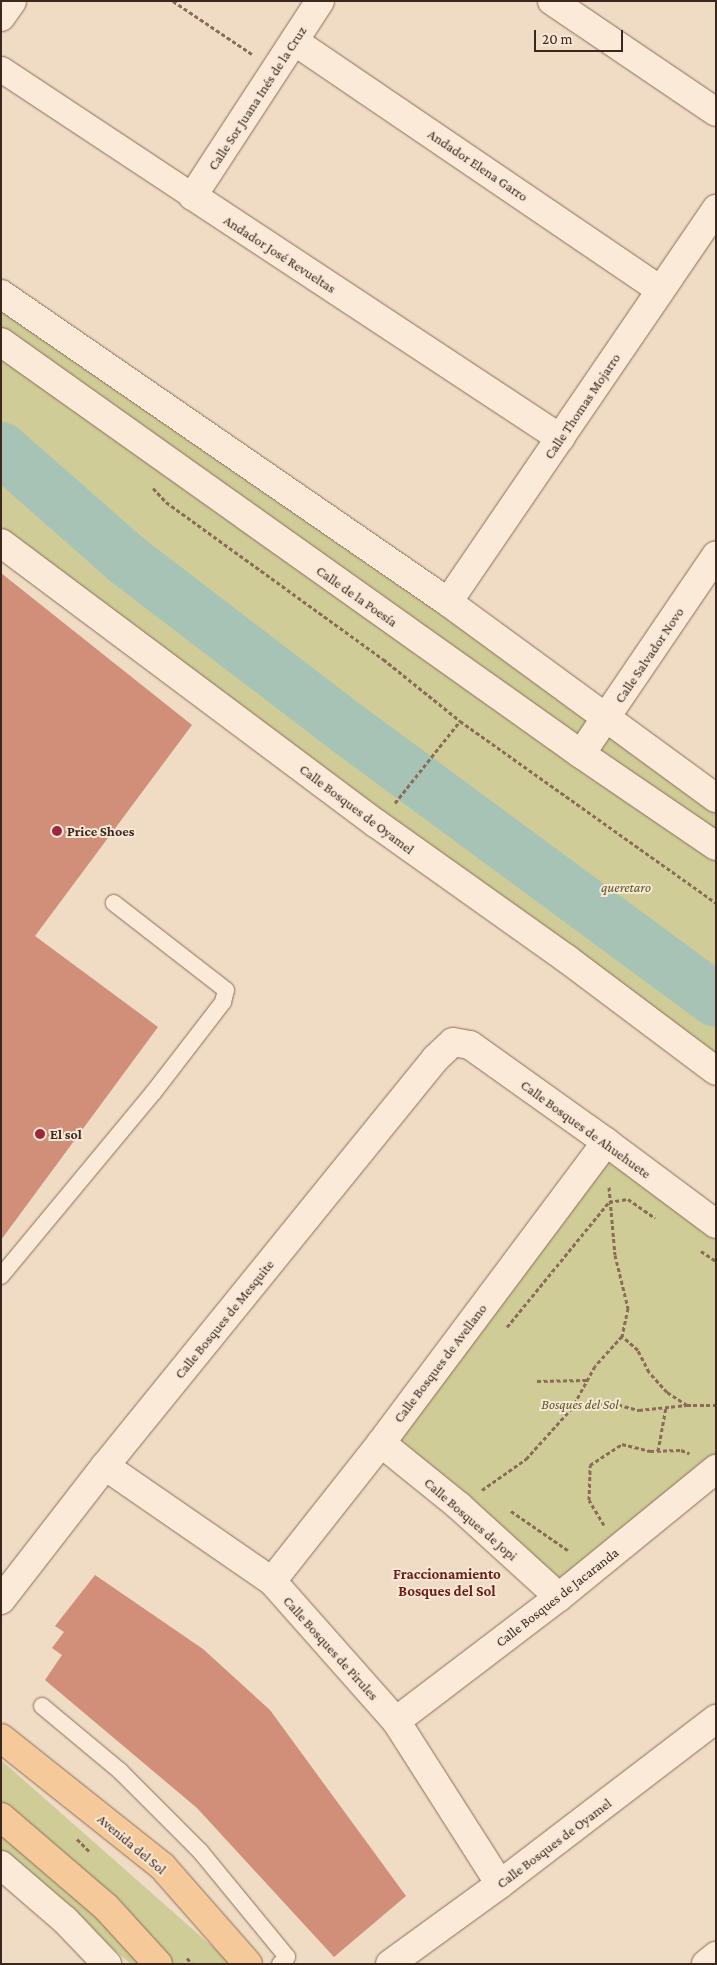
<!DOCTYPE html>
<html>
<head>
<meta charset="utf-8">
<style>
  body { margin:0 }
  #map { position:relative; width:717px; height:1965px; overflow:hidden; background:#f0dcc4; font-family:"Crimson Pro",serif }
  div>[style] { position:absolute }
  .green>* { inset:0; background:#cfcc97 }
  .river>* { height:54px; margin:-27px; padding:0 27px; transform-origin:27px; border-radius:27px; background:#a6c3b6 }
  .building>* { inset:0; background:#d18e78 }
  .path>* { height:3px; margin-top:-1.5px; transform-origin:0; background:repeating-linear-gradient(90deg,#8c6c59 0 4px,transparent 0 6.5px) }
  .roads { filter:drop-shadow(0 0 1px #8c6c59) drop-shadow(0 0 1px #8c6c59) }
  .service>* { height:16px; margin:-8px; padding:0 8px; transform-origin:8px; border-radius:8px; background:#fbead8 }
  .pedestrian>* { height:25px; margin:-12.5px; padding:0 12.5px; transform-origin:12.5px; border-radius:12.5px; background:#fbead8 }
  .minor>* { height:28px; margin:-14px; padding:0 14px; transform-origin:14px; border-radius:14px; background:#fbead8 }
  .tertiary>* { height:28px; margin:-14px; padding:0 14px; transform-origin:14px; border-radius:14px; background:#fbead8 }
  .secondary>* { height:28px; margin:-14px; padding:0 14px; transform-origin:14px; border-radius:14px; background:#fbead8 }
  .primary>* { height:28px; margin:-14px; padding:0 14px; transform-origin:14px; border-radius:14px; background:#f5c99a }
  .dots>* { width:14px; height:14px; translate:-50% -50%; box-sizing:border-box; border:2px solid #f7e7d4; border-radius:50% }
  span { translate:-50% -50%; white-space:nowrap; text-align:center; line-height:1.15; -webkit-text-stroke:4px #f7e7d4; paint-order:stroke }
  .street-label { font-size:14px; color:#3c271e }
  .poi-label { font-size:14px; color:#3c271e; font-weight:700 }
  .left { translate:0 -50%; text-align:left }
  .park-label { font-size:14px; color:#555923; font-style:italic }
  .neighbourhood-label { font-size:15px; color:#6a1e1b; font-weight:700 }
  .frame { position:absolute; inset:0; border:2px solid #3c271e; pointer-events:none }
  .scale { position:absolute; left:534px; top:30px; width:89px; height:22px; box-sizing:border-box; border:2px solid #3c271e; border-top:0; padding-left:6px; font-size:15px; line-height:18px; white-space:nowrap; color:#3c271e; -webkit-text-stroke:4px #f7e7d4; paint-order:stroke }
</style>
</head>
<body>
<div id="map">
  <div class="green">
    <div style="clip-path:polygon(1px 304px,401px 585px,716px 809px,716px 833px,1px 335px)"></div>
    <div style="clip-path:polygon(1px 342px,716px 846px,716px 1054px,141px 646px,1px 527px)"></div>
    <div style="clip-path:polygon(606px 1142px,716px 1224px,716px 1469px,559px 1597px,381px 1443px)"></div>
    <div style="clip-path:polygon(1px 1760px,232px 1964px,131px 1964px,1px 1855px)"></div>
  </div>
  <div class="river">
    <div style="left:1px;top:449px;width:167px;rotate:41.3deg"></div>
    <div style="left:126px;top:559px;width:278px;rotate:37.4deg"></div>
    <div style="left:347px;top:728px;width:458px;rotate:36.4deg"></div>
  </div>
  <div class="building">
    <div style="clip-path:polygon(1px 573px,192px 725px,35px 936px,158px 1027px,1px 1240px)"></div>
    <div style="clip-path:polygon(95px 1575px,203px 1649px,270px 1710px,406px 1896px,334px 1957px,197px 1808px,45px 1680px,62px 1655px,52px 1648px,64px 1632px,55px 1626px)"></div>
  </div>
  <div class="path">
    <div style="left:173px;top:1px;width:95px;rotate:33.9deg"></div>
    <div style="left:153px;top:488px;width:19px;rotate:47deg"></div>
    <div style="left:166px;top:502px;width:268px;rotate:35.9deg"></div>
    <div style="left:383px;top:659px;width:99px;rotate:38.8deg"></div>
    <div style="left:460px;top:721px;width:314px;rotate:35.4deg"></div>
    <div style="left:395px;top:803px;width:105px;rotate:-51.6deg"></div>
    <div style="left:609px;top:1187px;width:68px;rotate:85deg"></div>
    <div style="left:615px;top:1255px;width:55px;rotate:76.2deg"></div>
    <div style="left:628px;top:1308px;width:29px;rotate:102deg"></div>
    <div style="left:701px;top:1251px;width:18px;rotate:34deg"></div>
    <div style="left:507px;top:1327px;width:161px;rotate:-50.8deg"></div>
    <div style="left:609px;top:1202px;width:19px;rotate:-9deg"></div>
    <div style="left:628px;top:1199px;width:33px;rotate:35deg"></div>
    <div style="left:537px;top:1381px;width:50px;rotate:-1.1deg"></div>
    <div style="left:687px;top:1405px;width:24px;rotate:-147deg"></div>
    <div style="left:667px;top:1392px;width:27px;rotate:-132deg"></div>
    <div style="left:649px;top:1372px;width:25px;rotate:-117deg"></div>
    <div style="left:638px;top:1350px;width:21px;rotate:-139deg"></div>
    <div style="left:622px;top:1336px;width:40px;rotate:132deg"></div>
    <div style="left:595px;top:1366px;width:48px;rotate:118.7deg"></div>
    <div style="left:572px;top:1408px;width:40px;rotate:-7.1deg"></div>
    <div style="left:612px;top:1403px;width:28px;rotate:15deg"></div>
    <div style="left:639px;top:1410px;width:48px;rotate:-5.9deg"></div>
    <div style="left:687px;top:1405px;width:29px"></div>
    <div style="left:658px;top:1451px;width:45px;rotate:-79.7deg"></div>
    <div style="left:482px;top:1490px;width:54px;rotate:-35.2deg"></div>
    <div style="left:526px;top:1459px;width:69px;rotate:-48deg"></div>
    <div style="left:511px;top:1511px;width:70px;rotate:34.6deg"></div>
    <div style="left:604px;top:1525px;width:29px;rotate:-121deg"></div>
    <div style="left:589px;top:1500px;width:35px;rotate:-88deg"></div>
    <div style="left:590px;top:1465px;width:38px;rotate:-33deg"></div>
    <div style="left:622px;top:1444px;width:29px;rotate:14deg"></div>
    <div style="left:650px;top:1451px;width:31px;rotate:-2deg"></div>
    <div style="left:681px;top:1450px;width:9px;rotate:21deg"></div>
    <div style="left:77px;top:1839px;width:18px;rotate:45deg"></div>
    <div style="left:187px;top:1958px;width:8px;rotate:50deg"></div>
  </div>
  <div class="roads">
    <div class="service">
      <div style="left:1px;top:1276px;width:238px;rotate:-50.3deg"></div>
      <div style="left:153px;top:1093px;width:115px;rotate:-52.4deg"></div>
      <div style="left:223px;top:1002px;width:12px;rotate:-76deg"></div>
      <div style="left:226px;top:990px;width:142px;rotate:-142.2deg"></div>
      <div style="left:42px;top:1706px;width:102px;rotate:39.8deg"></div>
      <div style="left:120px;top:1771px;width:113px;rotate:45deg"></div>
      <div style="left:200px;top:1851px;width:137px;rotate:50.6deg"></div>
      <div style="left:287px;top:1957px;width:10px;rotate:135deg"></div>
    </div>
    <div class="pedestrian">
      <div style="left:1px;top:69px;width:230px;rotate:33.5deg"></div>
    </div>
    <div class="minor">
      <div style="left:320px;top:1px;width:233px;rotate:123.1deg"></div>
      <div style="left:193px;top:196px;width:440px;rotate:33.4deg"></div>
      <div style="left:552px;top:1px;width:198px;rotate:34.1deg"></div>
      <div style="left:1px;top:17px;width:19px;rotate:-55deg"></div>
      <div style="left:294px;top:41px;width:443px;rotate:34.2deg"></div>
      <div style="left:448px;top:602px;width:476px;rotate:-55.7deg"></div>
      <div style="left:581px;top:754px;width:240px;rotate:-55.8deg"></div>
      <div style="left:381px;top:1443px;width:100px;rotate:38.9deg"></div>
      <div style="left:459px;top:1506px;width:135px;rotate:42.3deg"></div>
      <div style="left:105px;top:1466px;width:203px;rotate:34.6deg"></div>
      <div style="left:272px;top:1581px;width:187px;rotate:48.5deg"></div>
      <div style="left:396px;top:1721px;width:193px;rotate:57.5deg"></div>
      <div style="left:272px;top:1581px;width:176px;rotate:-51.7deg"></div>
      <div style="left:381px;top:1443px;width:376px;rotate:-53.2deg"></div>
      <div style="left:1px;top:1600px;width:170px;rotate:-52.2deg"></div>
      <div style="left:105px;top:1466px;width:525px;rotate:-50.95deg"></div>
      <div style="left:436px;top:1058px;width:23px;rotate:-43deg"></div>
      <div style="left:453px;top:1042px;width:17px;rotate:10deg"></div>
      <div style="left:470px;top:1045px;width:167px;rotate:35.5deg"></div>
      <div style="left:606px;top:1142px;width:137px;rotate:36.7deg"></div>
      <div style="left:396px;top:1721px;width:205px;rotate:-37.3deg"></div>
      <div style="left:559px;top:1597px;width:203px;rotate:-39.2deg"></div>
      <div style="left:390px;top:1964px;width:136px;rotate:-36deg"></div>
      <div style="left:500px;top:1884px;width:272px;rotate:-37.4deg"></div>
      <div style="left:706px;top:1964px;width:13px;rotate:-39deg"></div>
    </div>
    <div class="tertiary">
      <div style="left:1px;top:294px;width:543px;rotate:34.57deg"></div>
      <div style="left:448px;top:602px;width:332px;rotate:36.2deg"></div>
      <div style="left:1px;top:342px;width:711px;rotate:35.39deg"></div>
      <div style="left:581px;top:754px;width:163px;rotate:34.3deg"></div>
      <div style="left:1px;top:1865px;width:84px;rotate:40.7deg"></div>
      <div style="left:65px;top:1920px;width:61px;rotate:46.3deg"></div>
    </div>
    <div class="secondary">
      <div style="left:1px;top:543px;width:469px;rotate:36.8deg"></div>
      <div style="left:377px;top:824px;width:233px;rotate:35.4deg"></div>
      <div style="left:567px;top:959px;width:186px;rotate:36.9deg"></div>
    </div>
    <div class="primary">
      <div style="left:1px;top:1738px;width:206px;rotate:38.5deg"></div>
      <div style="left:162px;top:1866px;width:130px;rotate:48.7deg"></div>
      <div style="left:1px;top:1817px;width:138px;rotate:40.6deg"></div>
      <div style="left:106px;top:1907px;width:77px;rotate:47.6deg"></div>
    </div>
  </div>
  <div class="dots">
    <div style="left:57px;top:831px;background:#9f263b"></div>
    <div style="left:40px;top:1134px;background:#9f263b"></div>
  </div>
  <div class="street-label">
    <span style="left:257px;top:98px;rotate:-57deg">Calle Sor Juana Inés de la Cruz</span>
    <span style="left:478px;top:165px;rotate:34deg">Andador Elena Garro</span>
    <span style="left:280px;top:254px;rotate:33deg">Andador José Revueltas</span>
    <span style="left:582px;top:406px;rotate:-56deg">Calle Thomas Mojarro</span>
    <span style="left:357px;top:596px;rotate:35deg">Calle de la Poesía</span>
    <span style="left:649px;top:655px;rotate:-56deg">Calle Salvador Novo</span>
    <span style="left:357px;top:809px;rotate:37deg">Calle Bosques de Oyamel</span>
    <span style="left:586px;top:1129px;rotate:36deg">Calle Bosques de Ahuehuete</span>
    <span style="left:224px;top:1319px;rotate:-51deg">Calle Bosques de Mesquite</span>
    <span style="left:440px;top:1363px;rotate:-53deg">Calle Bosques de Avellano</span>
    <span style="left:471px;top:1519px;rotate:41deg">Calle Bosques de Jopi</span>
    <span style="left:557px;top:1597px;rotate:-38deg">Calle Bosques de Jacaranda</span>
    <span style="left:331px;top:1648px;rotate:48deg">Calle Bosques de Pirules</span>
    <span style="left:554px;top:1843px;rotate:-37deg">Calle Bosques de Oyamel</span>
    <span style="left:132px;top:1844px;rotate:40deg">Avenida del Sol</span>
  </div>
  <div class="poi-label">
    <span class="left" style="left:67px;top:831px">Price Shoes</span>
    <span class="left" style="left:50px;top:1134px">El sol</span>
  </div>
  <div class="park-label">
    <span style="left:626px;top:887px">queretaro</span>
    <span style="left:580px;top:1404px">Bosques del Sol</span>
  </div>
  <div class="neighbourhood-label">
    <span style="left:447px;top:1583px">Fraccionamiento<br>Bosques del Sol</span>
  </div>
  <div class="frame"></div>
  <div class="scale">20 m</div>
</div>
</body>
</html>
